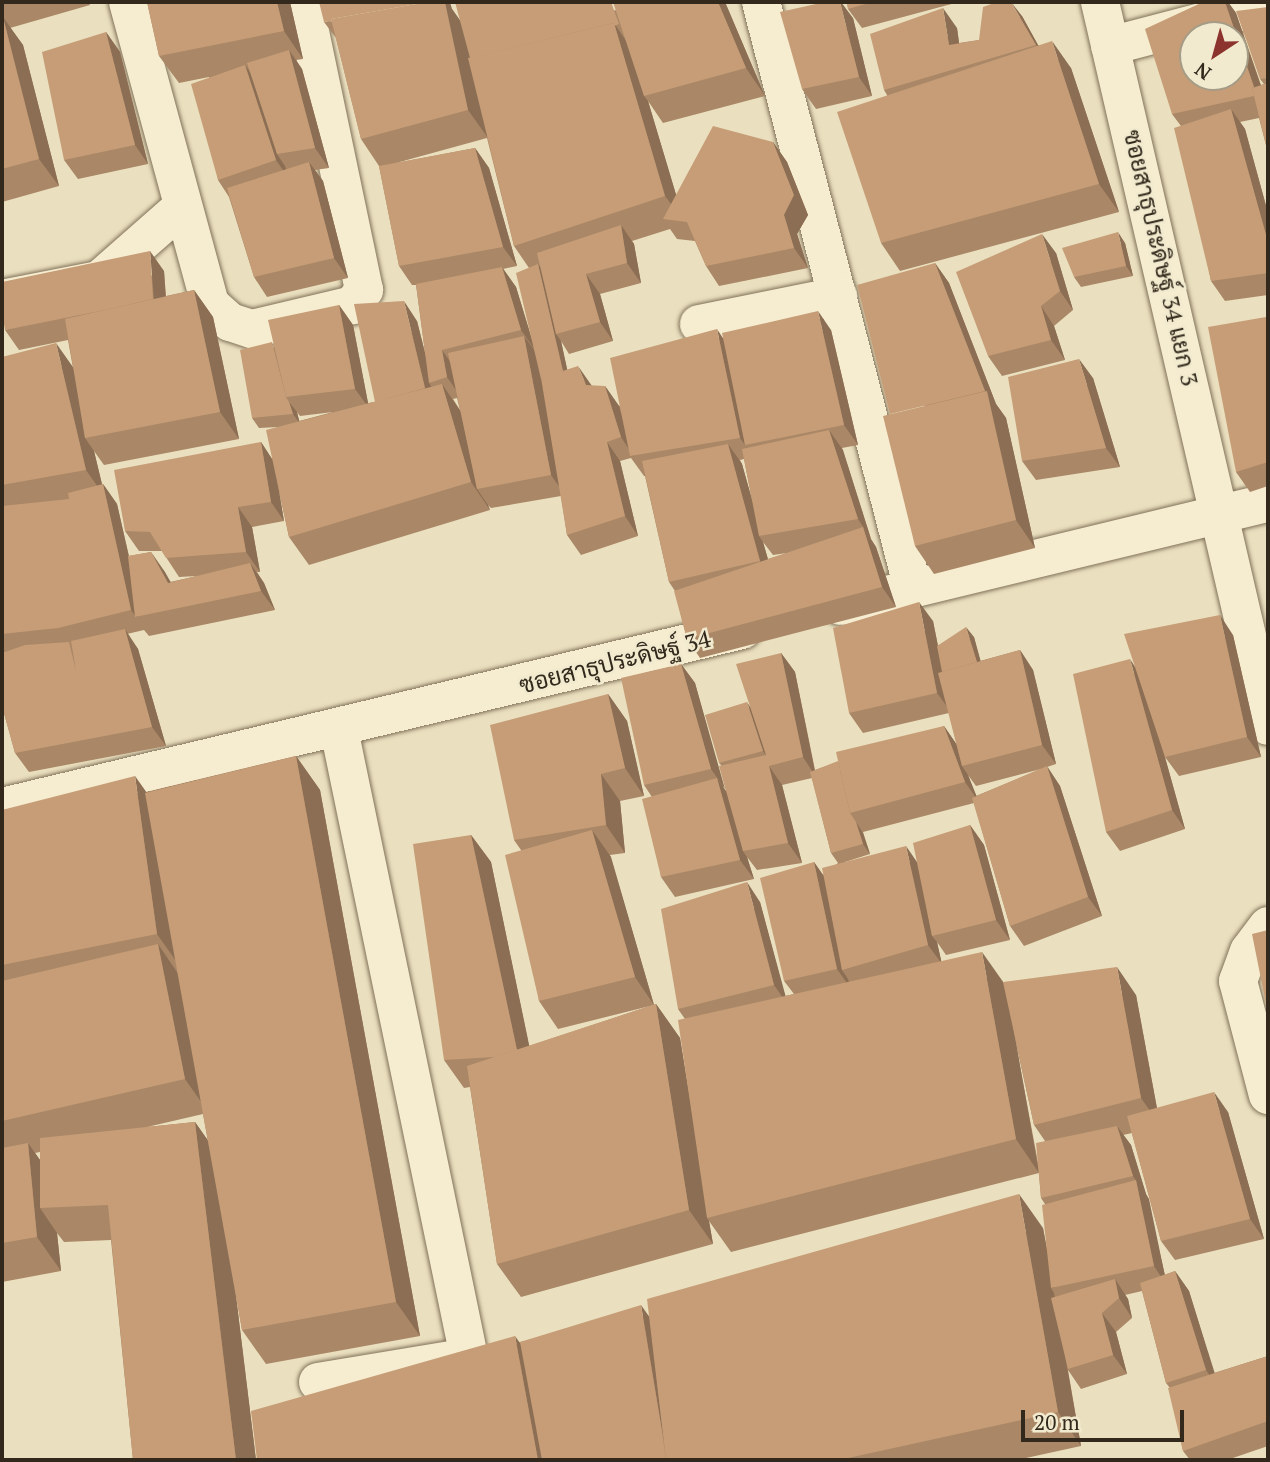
<!DOCTYPE html>
<html>
<head>
<meta charset="utf-8">
<style>
  body { margin:0 }
  #map { position:relative; width:1270px; height:1462px; overflow:hidden; background:#eae0bf; font-family:"PT Serif",Sarabun,serif }
  div>[style] { position:absolute }
  .roads { filter:drop-shadow(0 0 2px #817159) drop-shadow(0 0 2px #817159) }
  .minor>* { height:38px; margin:-19px; padding:0 19px; transform-origin:19px; border-radius:19px; background:#f6edd1 }
  .wall>* { inset:0; background:#aa8766 }
  .shaded-wall>* { inset:0; background:#8b6e53 }
  .building>* { inset:0; background:#c69d77 }
  span { translate:-50% -50%; white-space:nowrap; text-align:center; line-height:1.15; -webkit-text-stroke:5px #f2eace; paint-order:stroke }
  .street-label { font-size:24px; color:#32281c }
  .frame { position:absolute; inset:0; border:4px solid #32281c; pointer-events:none }
  .north { position:absolute; left:1179px; top:21px; width:70px; height:70px; box-sizing:border-box; background:#f2eace; border:2px solid #a59c87; border-radius:50%; rotate:216deg; font-size:19px; font-weight:700; line-height:28px; text-align:center; color:#32281c }
  .north::after { content:''; display:block; margin:auto; width:24px; height:32px; background:#8c332d; clip-path:polygon(50% 0,100% 100%,50% 72%,0 100%) }
  .scale { position:absolute; left:1021px; top:1410px; width:163px; height:32px; box-sizing:border-box; border:4px solid #32281c; border-top:0; padding-left:9px; font-size:21px; line-height:24px; white-space:nowrap; color:#32281c; -webkit-text-stroke:5px #f2eace; paint-order:stroke }
</style>
</head>
<body>
<div id="map">
  <div class="roads">
    <div class="minor">
      <div style="left:128px;top:2px;width:313px;rotate:74.8deg"></div>
      <div style="left:210px;top:304px;width:27px;rotate:42deg"></div>
      <div style="left:230px;top:322px;width:23px;rotate:18deg"></div>
      <div style="left:252px;top:329px;width:104px;rotate:-13.4deg"></div>
      <div style="left:353px;top:305px;width:19px;rotate:-54deg"></div>
      <div style="left:364px;top:290px;width:294px;rotate:-101.8deg"></div>
      <div style="left:761px;top:2px;width:606px;rotate:75.48deg"></div>
      <div style="left:1100px;top:2px;width:743px;rotate:76.94deg"></div>
      <div style="left:1110px;top:46px;width:150px;rotate:-14.7deg"></div>
      <div style="left:2px;top:299px;width:99px;rotate:-11.1deg"></div>
      <div style="left:99px;top:280px;width:109px;rotate:-41.3deg"></div>
      <div style="left:699px;top:324px;width:142px;rotate:-11.4deg"></div>
      <div style="left:841px;top:606px;width:439px;rotate:-13.6deg"></div>
      <div style="left:2px;top:807px;width:761px;rotate:-13.45deg"></div>
      <div style="left:1268px;top:926px;width:31px;rotate:127deg"></div>
      <div style="left:1249px;top:951px;width:32px;rotate:110deg"></div>
      <div style="left:1238px;top:981px;width:118px;rotate:75.3deg"></div>
      <div style="left:318px;top:1382px;width:153px;rotate:-9.4deg"></div>
      <div style="left:469px;top:1357px;width:641px;rotate:-101.7deg"></div>
    </div>
  </div>
  <div class="wall">
    <div style="clip-path:polygon(2px 2px,89px 2px,90px 5px,10px 28px,23px 45px,59px 186px,2px 202px)"></div>
    <div style="clip-path:polygon(147px 2px,290px 2px,303px 59px,296px 60px,302px 69px,329px 168px,315px 170px,323px 181px,348px 278px,267px 297px,254px 277px,229px 197px,218px 180px,209px 77px,179px 83px,159px 56px)"></div>
    <div style="clip-path:polygon(evenodd,725px 2px,765px 96px,663px 123px,648px 101px,676px 195px,773px 142px,787px 162px,808px 215px,797px 234px,808px 268px,719px 286px,706px 266px,695px 241px,677px 239px,670px 229px,632px 241px,634px 244px,641px 283px,600px 294px,613px 341px,569px 354px,561px 341px,567px 370px,592px 386px,605px 386px,619px 406px,723px 338px,831px 330px,858px 445px,842px 448px,871px 539px,876px 547px,896px 607px,700px 658px,687px 639px,675px 591px,669px 582px,645px 476px,644px 476px,631px 458px,620px 461px,638px 536px,581px 555px,567px 535px,561px 496px,491px 508px,488px 505px,490px 510px,309px 565px,289px 537px,279px 491px,284px 521px,252px 527px,260px 572px,257px 572px,264px 583px,275px 610px,149px 636px,144px 630px,127px 634px,138px 649px,166px 746px,29px 772px,15px 753px,2px 706px,2px 357px,73px 368px,68px 340px,19px 350px,5px 330px,164px 271px,166px 296px,194px 290px,213px 317px,239px 439px,104px 465px,94px 451px,102px 484px,103px 484px,117px 504px,129px 556px,151px 552px,170px 582px,197px 576px,179px 577px,162px 551px,139px 551px,125px 531px,261px 442px,272px 459px,278px 427px,259px 428px,252px 418px,274px 345px,339px 305px,353px 325px,368px 403px,375px 402px,417px 321px,425px 352px,416px 285px,412px 285px,399px 266px,379px 166px,361px 139px,336px 38px,324px 22px,452px 9px,461px 22px,725px 2px,487px 138px,514px 246px,529px 268px,532px 339px,516px 287px,503px 269px,517px 266px,489px 168px,475px 148px,396px 163px,487px 138px,725px 2px,457px 398px,460px 410px,453px 399px,457px 398px,725px 2px,297px 412px,300px 416px,333px 412px,299px 421px,297px 412px,725px 2px,744px 459px,752px 500px,742px 464px,740px 460px,744px 459px,725px 2px,763px 542px,773px 555px,787px 553px,768px 559px,763px 542px)"></div>
    <div style="clip-path:polygon(847px 2px,959px 2px,862px 28px,848px 9px)"></div>
    <div style="clip-path:polygon(1203px 2px,1228px 2px,1236px 13px,1261px 85px,1264px 84px,1260px 79px,1268px 7px,1268px 153px,1259px 118px,1240px 122px,1245px 129px,1268px 213px,1268px 295px,1225px 301px,1211px 281px,1181px 126px,1172px 114px)"></div>
    <div style="clip-path:polygon(1022px 16px,1038px 45px,1071px 68px,1119px 212px,900px 271px,881px 243px,887px 95px,884px 90px,957px 28px,959px 43px,979px 40px)"></div>
    <div style="clip-path:polygon(853px 18px,872px 96px,816px 109px,802px 89px)"></div>
    <div style="clip-path:polygon(106px 32px,120px 52px,148px 164px,78px 179px,64px 160px)"></div>
    <div style="clip-path:polygon(1125px 243px,1133px 276px,1081px 287px,1074px 277px)"></div>
    <div style="clip-path:polygon(1056px 253px,1073px 310px,1054px 326px,1065px 360px,1002px 376px,988px 356px)"></div>
    <div style="clip-path:polygon(935px 263px,949px 283px,996px 404px,1006px 418px,1035px 548px,934px 574px,915px 546px)"></div>
    <div style="clip-path:polygon(1268px 320px,1268px 486px,1250px 492px,1236px 472px)"></div>
    <div style="clip-path:polygon(1093px 378px,1120px 467px,1036px 480px,1022px 461px)"></div>
    <div style="clip-path:polygon(evenodd,933px 621px,938px 646px,974px 637px,980px 661px,1020px 650px,1033px 670px,1056px 764px,1047px 767px,1060px 786px,1102px 916px,1024px 946px,1010px 926px,974px 803px,863px 832px,870px 854px,845px 862px,917px 862px,970px 825px,984px 845px,1010px 940px,946px 955px,937px 942px,941px 961px,1003px 983px,1136px 995px,1157px 1108px,1228px 1112px,1264px 1239px,1175px 1260px,1161px 1241px,1132px 1133px,1123px 1135px,1131px 1145px,1146px 1194px,1165px 1275px,1175px 1271px,1189px 1291px,1214px 1373px,1268px 1356px,1268px 1446px,1227px 1460px,1190px 1460px,1183px 1451px,1170px 1388px,1166px 1383px,1142px 1291px,1125px 1295px,1128px 1299px,1132px 1318px,1116px 1332px,1127px 1374px,1081px 1389px,1068px 1370px,1081px 1446px,1017px 1460px,257px 1460px,520px 1342px,648px 1316px,1043px 1228px,1047px 1249px,1045px 1204px,1041px 1198px,1039px 1173px,731px 1252px,709px 1221px,713px 1244px,521px 1297px,497px 1264px,470px 1087px,464px 1088px,444px 1060px,471px 835px,491px 862px,529px 1046px,656px 1004px,680px 1038px,690px 1099px,685px 1019px,678px 1009px,760px 902px,785px 996px,794px 994px,784px 981px,814px 862px,823px 875px,838px 863px,831px 853px,812px 778px,782px 785px,802px 863px,757px 870px,747px 857px,754px 879px,675px 897px,661px 877px,652px 797px,644px 785px,681px 664px,695px 683px,724px 789px,726px 791px,721px 765px,719px 763px,781px 653px,795px 672px,815px 770px,944px 726px,957px 745px,949px 713px,863px 733px,849px 713px,933px 621px,1041px 769px,976px 796px,968px 775px,976px 786px,1041px 769px,933px 621px,1014px 1034px,1034px 1125px,1045px 1141px,1039px 1168px,1014px 1034px)"></div>
    <div style="clip-path:polygon(1233px 635px,1261px 757px,1179px 776px,1165px 757px,1185px 829px,1120px 851px,1106px 832px,1135px 667px)"></div>
    <div style="clip-path:polygon(608px 694px,627px 721px,644px 796px,620px 801px,625px 853px,610px 855px,654px 1005px,558px 1029px,539px 1001px,521px 850px,514px 840px)"></div>
    <div style="clip-path:polygon(evenodd,296px 756px,320px 790px,420px 1336px,266px 1364px,242px 1330px,235px 1289px,256px 1460px,133px 1460px,111px 1240px,64px 1242px,57px 1233px,61px 1271px,2px 1282px,2px 810px,146px 792px,296px 756px,203px 1114px,208px 1141px,195px 1122px,147px 1127px,203px 1114px,296px 756px,40px 1152px,40px 1160px,35px 1153px,40px 1152px)"></div>
  </div>
  <div class="shaded-wall">
    <div style="clip-path:polygon(277px 2px,290px 2px,303px 59px,284px 31px)"></div>
    <div style="clip-path:polygon(441px 2px,450px 2px,452px 9px,464px 26px,488px 138px,468px 110px)"></div>
    <div style="clip-path:polygon(718px 2px,725px 2px,765px 96px,746px 68px)"></div>
    <div style="clip-path:polygon(840px 2px,841px 2px,853px 18px,872px 96px,859px 77px)"></div>
    <div style="clip-path:polygon(1011px 2px,1022px 16px,1049px 65px,1036px 45px)"></div>
    <div style="clip-path:polygon(1225px 2px,1228px 2px,1236px 13px,1268px 107px,1257px 96px)"></div>
    <div style="clip-path:polygon(943px 8px,957px 28px,962px 64px,949px 45px)"></div>
    <div style="clip-path:polygon(3px 17px,23px 45px,59px 186px,39px 159px)"></div>
    <div style="clip-path:polygon(614px 23px,633px 51px,644px 96px,648px 101px,684px 221px,665px 196px)"></div>
    <div style="clip-path:polygon(106px 32px,120px 52px,148px 164px,135px 145px)"></div>
    <div style="clip-path:polygon(1052px 41px,1071px 68px,1119px 212px,1099px 184px)"></div>
    <div style="clip-path:polygon(289px 50px,302px 69px,329px 168px,315px 148px)"></div>
    <div style="clip-path:polygon(245px 65px,259px 84px,277px 154px,285px 166px,289px 179px,276px 160px)"></div>
    <div style="clip-path:polygon(1231px 109px,1245px 129px,1268px 213px,1268px 242px)"></div>
    <div style="clip-path:polygon(773px 142px,787px 162px,808px 215px,797px 234px,808px 268px,794px 248px,784px 215px)"></div>
    <div style="clip-path:polygon(475px 148px,489px 168px,517px 266px,503px 247px)"></div>
    <div style="clip-path:polygon(309px 162px,323px 181px,348px 278px,334px 258px)"></div>
    <div style="clip-path:polygon(621px 225px,634px 244px,641px 283px,627px 263px)"></div>
    <div style="clip-path:polygon(1118px 232px,1125px 243px,1133px 276px,1126px 266px)"></div>
    <div style="clip-path:polygon(1042px 234px,1056px 253px,1073px 310px,1060px 291px)"></div>
    <div style="clip-path:polygon(150px 251px,164px 271px,167px 320px,154px 300px)"></div>
    <div style="clip-path:polygon(935px 263px,949px 283px,996px 404px,1006px 418px,1035px 548px,1016px 520px,985px 391px)"></div>
    <div style="clip-path:polygon(538px 264px,545px 274px,556px 334px,561px 341px,570px 382px,563px 372px)"></div>
    <div style="clip-path:polygon(502px 267px,516px 287px,535px 350px,521px 330px)"></div>
    <div style="clip-path:polygon(586px 274px,600px 294px,613px 341px,600px 322px)"></div>
    <div style="clip-path:polygon(194px 290px,213px 317px,239px 439px,220px 412px)"></div>
    <div style="clip-path:polygon(404px 301px,417px 321px,432px 382px,429px 383px,434px 391px,438px 407px,425px 388px)"></div>
    <div style="clip-path:polygon(339px 305px,353px 325px,369px 408px,355px 389px)"></div>
    <div style="clip-path:polygon(1041px 306px,1054px 326px,1065px 360px,1051px 340px)"></div>
    <div style="clip-path:polygon(818px 311px,831px 330px,858px 445px,844px 425px)"></div>
    <div style="clip-path:polygon(717px 329px,730px 349px,745px 445px,754px 458px,740px 438px)"></div>
    <div style="clip-path:polygon(524px 336px,538px 355px,565px 495px,551px 475px)"></div>
    <div style="clip-path:polygon(56px 343px,75px 370px,85px 438px,94px 451px,105px 497px,86px 470px)"></div>
    <div style="clip-path:polygon(442px 350px,456px 370px,461px 397px,447px 377px)"></div>
    <div style="clip-path:polygon(1079px 359px,1093px 378px,1120px 467px,1106px 448px)"></div>
    <div style="clip-path:polygon(578px 366px,592px 386px,586px 385px)"></div>
    <div style="clip-path:polygon(442px 384px,461px 412px,477px 489px,488px 505px,490px 510px,471px 482px)"></div>
    <div style="clip-path:polygon(605px 386px,619px 406px,634px 457px,621px 437px)"></div>
    <div style="clip-path:polygon(289px 402px,297px 412px,300px 424px,293px 414px)"></div>
    <div style="clip-path:polygon(829px 430px,843px 450px,871px 539px,858px 519px)"></div>
    <div style="clip-path:polygon(261px 442px,274px 462px,284px 521px,271px 502px)"></div>
    <div style="clip-path:polygon(607px 442px,620px 461px,638px 536px,625px 516px)"></div>
    <div style="clip-path:polygon(728px 444px,742px 464px,762px 535px,759px 536px,763px 542px,774px 581px,760px 561px)"></div>
    <div style="clip-path:polygon(103px 484px,117px 504px,142px 615px,136px 617px,131px 610px)"></div>
    <div style="clip-path:polygon(238px 507px,252px 527px,260px 572px,246px 552px)"></div>
    <div style="clip-path:polygon(863px 527px,876px 547px,896px 607px,882px 587px)"></div>
    <div style="clip-path:polygon(151px 552px,165px 572px,182px 602px,168px 583px)"></div>
    <div style="clip-path:polygon(250px 563px,264px 583px,275px 610px,261px 591px)"></div>
    <div style="clip-path:polygon(919px 602px,933px 621px,951px 712px,937px 693px)"></div>
    <div style="clip-path:polygon(1220px 615px,1233px 635px,1261px 757px,1247px 737px)"></div>
    <div style="clip-path:polygon(966px 627px,974px 637px,984px 673px,977px 663px)"></div>
    <div style="clip-path:polygon(125px 629px,138px 649px,166px 746px,152px 727px)"></div>
    <div style="clip-path:polygon(1020px 650px,1033px 670px,1056px 764px,1042px 745px)"></div>
    <div style="clip-path:polygon(781px 653px,795px 672px,816px 777px,803px 757px)"></div>
    <div style="clip-path:polygon(1130px 659px,1143px 679px,1185px 829px,1172px 810px)"></div>
    <div style="clip-path:polygon(681px 664px,695px 683px,725px 789px,711px 769px)"></div>
    <div style="clip-path:polygon(608px 694px,627px 721px,644px 796px,625px 768px)"></div>
    <div style="clip-path:polygon(747px 702px,754px 713px,771px 762px,763px 751px)"></div>
    <div style="clip-path:polygon(944px 726px,957px 745px,962px 766px,968px 775px,979px 802px,965px 782px)"></div>
    <div style="clip-path:polygon(296px 756px,320px 790px,420px 1336px,396px 1302px)"></div>
    <div style="clip-path:polygon(769px 766px,782px 785px,802px 863px,788px 843px)"></div>
    <div style="clip-path:polygon(1047px 766px,1060px 786px,1102px 916px,1088px 897px)"></div>
    <div style="clip-path:polygon(601px 774px,620px 801px,625px 853px,606px 825px)"></div>
    <div style="clip-path:polygon(135px 776px,159px 810px,181px 968px,157px 934px)"></div>
    <div style="clip-path:polygon(717px 778px,730px 797px,743px 851px,747px 857px,754px 879px,740px 860px)"></div>
    <div style="clip-path:polygon(856px 822px,863px 833px,870px 854px,863px 844px)"></div>
    <div style="clip-path:polygon(970px 825px,984px 845px,1010px 940px,996px 920px)"></div>
    <div style="clip-path:polygon(592px 830px,611px 857px,654px 1005px,635px 977px)"></div>
    <div style="clip-path:polygon(471px 835px,491px 862px,537px 1083px,518px 1055px)"></div>
    <div style="clip-path:polygon(906px 846px,919px 865px,932px 936px,937px 942px,942px 964px,928px 945px)"></div>
    <div style="clip-path:polygon(814px 862px,828px 882px,842px 970px,848px 979px,851px 989px,837px 969px)"></div>
    <div style="clip-path:polygon(747px 882px,760px 902px,788px 1005px,774px 985px)"></div>
    <div style="clip-path:polygon(158px 944px,181px 978px,209px 1113px,185px 1079px)"></div>
    <div style="clip-path:polygon(982px 952px,1006px 986px,1039px 1173px,1016px 1139px)"></div>
    <div style="clip-path:polygon(1117px 967px,1136px 995px,1160px 1125px,1141px 1098px)"></div>
    <div style="clip-path:polygon(656px 1004px,680px 1038px,709px 1217px,707px 1218px,709px 1221px,713px 1244px,689px 1210px)"></div>
    <div style="clip-path:polygon(1214px 1092px,1228px 1112px,1264px 1239px,1250px 1219px)"></div>
    <div style="clip-path:polygon(195px 1122px,219px 1156px,256px 1460px,236px 1460px)"></div>
    <div style="clip-path:polygon(1117px 1126px,1131px 1145px,1146px 1194px,1149px 1199px,1167px 1286px,1154px 1266px,1136px 1181px,1133px 1176px)"></div>
    <div style="clip-path:polygon(28px 1143px,52px 1177px,40px 1208px,57px 1233px,61px 1271px,37px 1237px)"></div>
    <div style="clip-path:polygon(1019px 1194px,1043px 1228px,1054px 1288px,1051px 1288px,1054px 1293px,1081px 1446px,1058px 1412px)"></div>
    <div style="clip-path:polygon(1175px 1271px,1189px 1291px,1220px 1390px,1206px 1370px)"></div>
    <div style="clip-path:polygon(1115px 1279px,1128px 1299px,1132px 1318px,1119px 1298px)"></div>
    <div style="clip-path:polygon(641px 1305px,660px 1332px,667px 1460px)"></div>
    <div style="clip-path:polygon(1102px 1313px,1116px 1332px,1127px 1374px,1113px 1355px)"></div>
    <div style="clip-path:polygon(515px 1336px,539px 1370px,556px 1460px,538px 1460px)"></div>
  </div>
  <div class="building">
    <div style="clip-path:polygon(147px 2px,277px 2px,284px 31px,159px 56px)"></div>
    <div style="clip-path:polygon(319px 2px,428px 2px,331px 19px,331px 21px,324px 22px)"></div>
    <div style="clip-path:polygon(428px 2px,445px 2px,468px 110px,361px 139px,331px 19px)"></div>
    <div style="clip-path:polygon(455px 2px,611px 2px,619px 24px,614px 26px,614px 23px,470px 58px)"></div>
    <div style="clip-path:polygon(613px 2px,718px 2px,746px 68px,644px 96px)"></div>
    <div style="clip-path:polygon(825px 2px,840px 2px,859px 77px,802px 89px,780px 12px)"></div>
    <div style="clip-path:polygon(847px 2px,873px 2px,848px 9px)"></div>
    <div style="clip-path:polygon(997px 2px,1011px 2px,1036px 45px,884px 90px,870px 34px,943px 8px,949px 45px,979px 40px,983px 7px)"></div>
    <div style="clip-path:polygon(evenodd,1203px 2px,1225px 2px,1254px 87px,1252px 88px,1254px 96px,1172px 114px,1145px 29px,1203px 2px,1193px 35px,1235px 35px,1235px 77px,1193px 77px,1193px 35px)"></div>
    <div style="clip-path:polygon(1268px 7px,1268px 78px,1260px 79px,1236px 11px)"></div>
    <div style="clip-path:polygon(3px 17px,39px 159px,2px 169px,2px 18px)"></div>
    <div style="clip-path:polygon(614px 23px,665px 196px,514px 246px,468px 58px)"></div>
    <div style="clip-path:polygon(106px 32px,135px 145px,64px 160px,42px 52px)"></div>
    <div style="clip-path:polygon(1052px 41px,1099px 184px,881px 243px,837px 112px)"></div>
    <div style="clip-path:polygon(289px 50px,315px 148px,277px 154px,247px 63px)"></div>
    <div style="clip-path:polygon(245px 65px,276px 160px,218px 180px,191px 84px)"></div>
    <div style="clip-path:polygon(1268px 83px,1268px 153px,1252px 88px)"></div>
    <div style="clip-path:polygon(1231px 109px,1268px 242px,1268px 273px,1211px 281px,1174px 128px)"></div>
    <div style="clip-path:polygon(713px 126px,773px 142px,794px 195px,784px 215px,794px 248px,706px 266px,687px 222px,663px 219px)"></div>
    <div style="clip-path:polygon(475px 148px,503px 247px,399px 266px,379px 166px)"></div>
    <div style="clip-path:polygon(309px 162px,334px 258px,254px 277px,227px 188px)"></div>
    <div style="clip-path:polygon(621px 225px,627px 263px,586px 274px,600px 322px,556px 334px,537px 253px)"></div>
    <div style="clip-path:polygon(1118px 232px,1126px 266px,1074px 277px,1062px 248px)"></div>
    <div style="clip-path:polygon(1042px 234px,1060px 291px,1041px 306px,1051px 340px,988px 356px,956px 272px)"></div>
    <div style="clip-path:polygon(150px 251px,153px 299px,105px 310px,5px 330px,2px 313px,2px 282px)"></div>
    <div style="clip-path:polygon(935px 263px,985px 391px,890px 414px,857px 285px)"></div>
    <div style="clip-path:polygon(538px 264px,563px 371px,541px 379px,516px 273px)"></div>
    <div style="clip-path:polygon(502px 267px,521px 330px,442px 350px,447px 377px,429px 383px,416px 284px)"></div>
    <div style="clip-path:polygon(194px 290px,220px 412px,85px 438px,65px 319px)"></div>
    <div style="clip-path:polygon(404px 301px,425px 388px,375px 402px,354px 304px)"></div>
    <div style="clip-path:polygon(339px 305px,355px 389px,286px 397px,268px 320px)"></div>
    <div style="clip-path:polygon(818px 311px,844px 425px,745px 445px,722px 333px)"></div>
    <div style="clip-path:polygon(1266px 317px,1268px 328px,1268px 462px,1236px 472px,1208px 327px)"></div>
    <div style="clip-path:polygon(717px 329px,740px 438px,630px 456px,610px 358px)"></div>
    <div style="clip-path:polygon(524px 336px,551px 475px,477px 489px,448px 353px)"></div>
    <div style="clip-path:polygon(272px 342px,286px 397px,289px 402px,293px 414px,252px 418px,240px 350px)"></div>
    <div style="clip-path:polygon(56px 343px,86px 470px,2px 485px,2px 357px)"></div>
    <div style="clip-path:polygon(1079px 359px,1106px 448px,1022px 461px,1008px 377px)"></div>
    <div style="clip-path:polygon(578px 366px,586px 385px,605px 386px,621px 437px,607px 442px,625px 516px,567px 535px,541px 378px)"></div>
    <div style="clip-path:polygon(442px 384px,471px 482px,289px 537px,266px 430px)"></div>
    <div style="clip-path:polygon(987px 391px,1016px 520px,915px 546px,883px 416px)"></div>
    <div style="clip-path:polygon(829px 430px,858px 519px,759px 536px,742px 449px)"></div>
    <div style="clip-path:polygon(261px 442px,271px 502px,238px 507px,246px 552px,166px 558px,150px 532px,125px 531px,114px 470px)"></div>
    <div style="clip-path:polygon(728px 444px,760px 561px,669px 582px,642px 461px)"></div>
    <div style="clip-path:polygon(103px 484px,131px 610px,58px 628px,2px 634px,2px 506px,69px 499px,68px 493px)"></div>
    <div style="clip-path:polygon(863px 527px,882px 587px,687px 639px,674px 591px)"></div>
    <div style="clip-path:polygon(151px 552px,168px 583px,250px 563px,261px 591px,135px 617px,128px 556px)"></div>
    <div style="clip-path:polygon(919px 602px,937px 693px,849px 713px,833px 628px)"></div>
    <div style="clip-path:polygon(1220px 615px,1247px 737px,1165px 757px,1124px 634px)"></div>
    <div style="clip-path:polygon(966px 627px,977px 662px,942px 672px,937px 646px)"></div>
    <div style="clip-path:polygon(125px 629px,152px 727px,15px 753px,2px 706px,2px 653px,25px 645px,69px 642px,76px 671px,71px 641px)"></div>
    <div style="clip-path:polygon(1020px 650px,1042px 745px,962px 766px,938px 673px)"></div>
    <div style="clip-path:polygon(781px 653px,803px 757px,769px 766px,788px 843px,743px 851px,719px 766px,766px 755px,736px 664px)"></div>
    <div style="clip-path:polygon(1130px 659px,1172px 810px,1106px 832px,1073px 674px)"></div>
    <div style="clip-path:polygon(681px 664px,711px 769px,644px 785px,621px 678px)"></div>
    <div style="clip-path:polygon(608px 694px,625px 768px,601px 774px,606px 825px,514px 840px,490px 725px)"></div>
    <div style="clip-path:polygon(747px 702px,763px 751px,719px 763px,705px 715px)"></div>
    <div style="clip-path:polygon(944px 726px,965px 782px,850px 813px,836px 752px)"></div>
    <div style="clip-path:polygon(296px 756px,396px 1302px,242px 1330px,145px 793px)"></div>
    <div style="clip-path:polygon(838px 761px,850px 813px,856px 822px,863px 844px,831px 853px,810px 772px)"></div>
    <div style="clip-path:polygon(1047px 766px,1088px 897px,1010px 926px,972px 798px)"></div>
    <div style="clip-path:polygon(135px 776px,157px 934px,2px 965px,2px 810px)"></div>
    <div style="clip-path:polygon(717px 778px,740px 860px,661px 877px,642px 799px)"></div>
    <div style="clip-path:polygon(970px 825px,996px 920px,932px 936px,913px 843px)"></div>
    <div style="clip-path:polygon(592px 830px,635px 977px,539px 1001px,505px 855px)"></div>
    <div style="clip-path:polygon(471px 835px,517px 1050px,495px 1057px,444px 1060px,413px 844px)"></div>
    <div style="clip-path:polygon(906px 846px,928px 945px,842px 970px,822px 868px)"></div>
    <div style="clip-path:polygon(814px 862px,837px 969px,784px 981px,760px 878px)"></div>
    <div style="clip-path:polygon(747px 882px,774px 985px,678px 1009px,661px 909px)"></div>
    <div style="clip-path:polygon(1268px 930px,1268px 1014px,1252px 934px)"></div>
    <div style="clip-path:polygon(158px 944px,185px 1079px,2px 1121px,2px 981px)"></div>
    <div style="clip-path:polygon(982px 952px,1016px 1139px,707px 1218px,678px 1020px)"></div>
    <div style="clip-path:polygon(1117px 967px,1141px 1098px,1034px 1125px,1003px 982px)"></div>
    <div style="clip-path:polygon(656px 1004px,689px 1210px,497px 1264px,467px 1066px)"></div>
    <div style="clip-path:polygon(1214px 1092px,1250px 1219px,1161px 1241px,1127px 1116px)"></div>
    <div style="clip-path:polygon(195px 1122px,236px 1460px,133px 1460px,108px 1205px,40px 1208px,40px 1138px)"></div>
    <div style="clip-path:polygon(1117px 1126px,1133px 1176px,1041px 1198px,1036px 1143px)"></div>
    <div style="clip-path:polygon(28px 1143px,37px 1237px,2px 1243px,2px 1148px)"></div>
    <div style="clip-path:polygon(1136px 1180px,1154px 1266px,1051px 1288px,1042px 1205px)"></div>
    <div style="clip-path:polygon(1019px 1194px,1058px 1412px,839px 1460px,666px 1460px,647px 1299px)"></div>
    <div style="clip-path:polygon(1175px 1271px,1206px 1370px,1166px 1383px,1140px 1283px)"></div>
    <div style="clip-path:polygon(1115px 1279px,1119px 1298px,1102px 1313px,1113px 1355px,1068px 1369px,1051px 1298px)"></div>
    <div style="clip-path:polygon(641px 1305px,662px 1431px,666px 1460px,542px 1460px,520px 1342px)"></div>
    <div style="clip-path:polygon(515px 1336px,538px 1460px,257px 1460px,251px 1411px)"></div>
    <div style="clip-path:polygon(1268px 1356px,1268px 1421px,1183px 1451px,1168px 1388px)"></div>
  </div>
  <div class="street-label">
    <span style="left:1161px;top:258px;rotate:77deg">ซอยสาธุประดิษฐ์ 34 แยก 3</span>
    <span style="left:615px;top:662px;rotate:-14deg">ซอยสาธุประดิษฐ์ 34</span>
  </div>
  <div class="frame"></div>
  <div class="north">N</div>
  <div class="scale">20 m</div>
</div>
</body>
</html>
